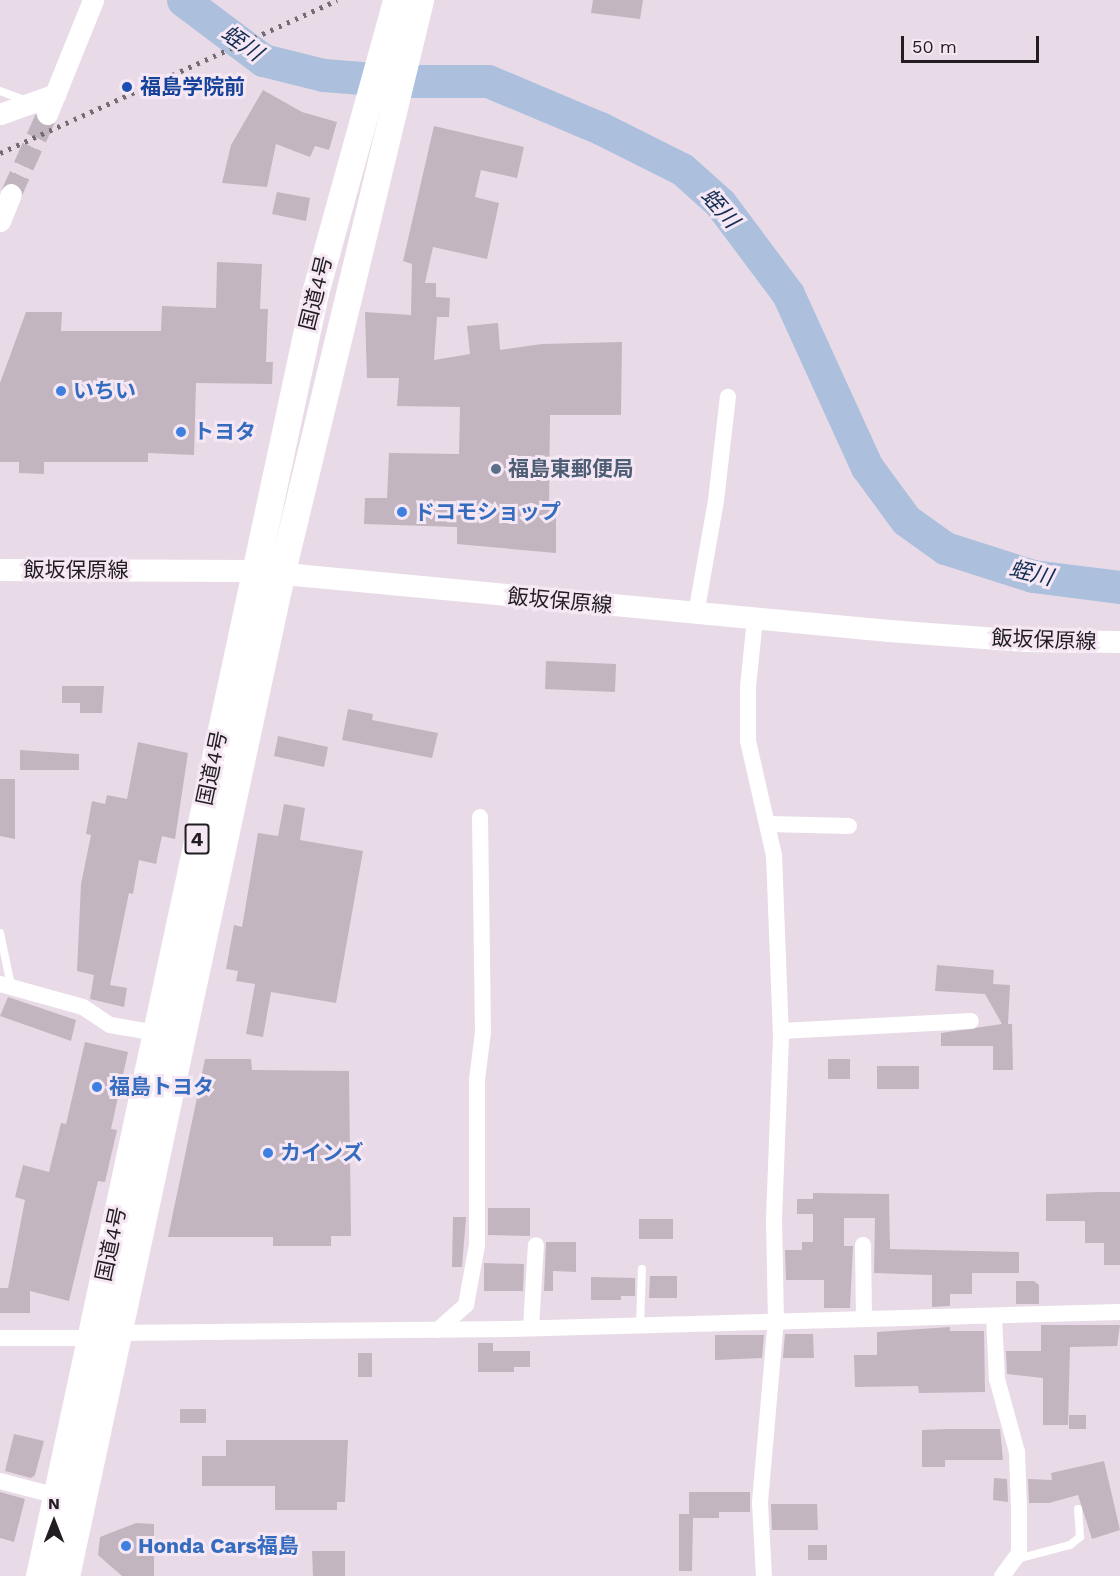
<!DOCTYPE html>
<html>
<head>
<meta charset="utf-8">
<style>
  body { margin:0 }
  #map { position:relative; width:1120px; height:1576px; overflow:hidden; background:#e8dbe7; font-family:"Work Sans","Noto Sans JP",sans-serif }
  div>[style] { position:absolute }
  .river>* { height:33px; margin:-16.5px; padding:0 16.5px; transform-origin:16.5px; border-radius:16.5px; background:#acc0de }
  .building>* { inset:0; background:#c2b5c0 }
  .tertiary-tunnel>* { height:21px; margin-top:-10.5px; transform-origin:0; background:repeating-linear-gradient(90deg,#c0b5bf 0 21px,transparent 0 31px) }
  .service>* { height:8px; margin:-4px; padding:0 4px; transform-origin:4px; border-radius:4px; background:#fff }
  .minor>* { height:16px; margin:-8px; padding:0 8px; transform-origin:8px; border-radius:8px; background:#fff }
  .tertiary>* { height:21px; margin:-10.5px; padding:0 10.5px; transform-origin:10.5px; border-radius:10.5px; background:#fff }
  .secondary>* { height:22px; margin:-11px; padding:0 11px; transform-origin:11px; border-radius:11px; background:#fff }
  .trunk>* { height:27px; margin:-13.5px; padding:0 13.5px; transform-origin:13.5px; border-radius:13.5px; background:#fff }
  .rail>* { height:4.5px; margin-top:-2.25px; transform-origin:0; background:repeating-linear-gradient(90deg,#746c73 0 3px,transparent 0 9px) }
  .dots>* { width:16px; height:16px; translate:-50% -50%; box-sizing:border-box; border:3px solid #f5e8f4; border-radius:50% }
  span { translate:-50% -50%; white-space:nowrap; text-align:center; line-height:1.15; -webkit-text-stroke:6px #f5e8f4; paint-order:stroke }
  .shield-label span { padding:2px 4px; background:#f5e8f4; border:2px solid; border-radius:4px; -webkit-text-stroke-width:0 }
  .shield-label { font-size:20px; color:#211d21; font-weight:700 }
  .transit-label { font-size:21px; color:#164399; font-weight:700 }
  .left { translate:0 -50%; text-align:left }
  .street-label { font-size:21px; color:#211d21 }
  .shop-label { font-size:21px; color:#366cbe; font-weight:700 }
  .service-label { font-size:21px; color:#4e5e75; font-weight:700 }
  .water-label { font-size:22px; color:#122c53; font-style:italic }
  .north { position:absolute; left:24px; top:1492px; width:60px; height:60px; -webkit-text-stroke:4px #f5e8f4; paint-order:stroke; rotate:0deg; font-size:16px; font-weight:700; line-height:24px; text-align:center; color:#211d21 }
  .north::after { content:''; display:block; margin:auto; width:21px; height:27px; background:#211d21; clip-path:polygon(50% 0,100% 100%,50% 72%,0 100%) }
  .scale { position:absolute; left:901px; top:36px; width:138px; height:27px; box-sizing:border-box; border:3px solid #211d21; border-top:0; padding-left:8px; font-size:18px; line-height:21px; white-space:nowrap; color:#211d21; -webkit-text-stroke:4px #f5e8f4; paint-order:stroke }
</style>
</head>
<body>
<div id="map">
  <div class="river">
    <div style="left:183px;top:0;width:100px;rotate:36.9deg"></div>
    <div style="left:263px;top:60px;width:62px;rotate:14deg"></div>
    <div style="left:323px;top:75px;width:78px;rotate:4.4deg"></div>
    <div style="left:401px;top:81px;width:87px"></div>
    <div style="left:488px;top:81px;width:121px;rotate:22.8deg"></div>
    <div style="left:600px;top:128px;width:92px;rotate:26.6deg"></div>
    <div style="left:682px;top:169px;width:51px;rotate:41.8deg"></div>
    <div style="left:720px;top:203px;width:114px;rotate:53.2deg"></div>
    <div style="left:788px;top:294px;width:190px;rotate:65.5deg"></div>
    <div style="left:867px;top:467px;width:66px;rotate:53.7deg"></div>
    <div style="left:906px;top:520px;width:48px;rotate:35.7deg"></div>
    <div style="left:945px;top:548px;width:92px;rotate:17.7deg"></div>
    <div style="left:1033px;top:576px;width:88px;rotate:7.2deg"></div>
  </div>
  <div class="building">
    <div style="clip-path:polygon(593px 0,643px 0,640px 19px,591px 13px)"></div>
    <div style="clip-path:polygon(263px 90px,302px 112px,337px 122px,329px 150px,315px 146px,310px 157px,276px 144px,267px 187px,222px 183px,231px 145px)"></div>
    <div style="clip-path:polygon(434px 126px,524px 147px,517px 178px,481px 170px,475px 197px,499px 203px,487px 259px,433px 247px,425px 283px,436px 283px,436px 297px,450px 298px,449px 317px,437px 317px,434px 360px,470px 354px,467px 326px,498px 323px,500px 350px,542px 344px,622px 342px,621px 415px,550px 415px,549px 509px,556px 509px,556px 553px,457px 544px,457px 527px,364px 524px,365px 498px,387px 498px,389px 453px,459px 454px,460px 407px,397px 406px,399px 378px,367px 378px,365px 312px,411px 315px,412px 264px,403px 261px)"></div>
    <div style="clip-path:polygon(277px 192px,310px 198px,306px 221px,272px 214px)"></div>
    <div style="clip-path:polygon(217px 262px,262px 264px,260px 309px,268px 309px,266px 362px,273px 362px,272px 384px,196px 383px,194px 455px,148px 453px,148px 462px,44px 462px,44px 474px,19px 473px,19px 462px,0 462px,0 383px,26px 312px,62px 312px,61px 331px,161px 331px,162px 306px,216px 308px)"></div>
    <div style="clip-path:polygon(546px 661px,616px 664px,615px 692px,545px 689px)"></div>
    <div style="clip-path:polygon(62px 686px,104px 686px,102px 713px,80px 713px,80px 703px,62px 703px)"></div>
    <div style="clip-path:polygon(348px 709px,373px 714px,372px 720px,438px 733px,432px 758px,342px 740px)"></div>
    <div style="clip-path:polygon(278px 736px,328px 747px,324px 767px,274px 756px)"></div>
    <div style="clip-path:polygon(138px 742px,188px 753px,175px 839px,162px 836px,156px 864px,139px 860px,133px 894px,129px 893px,110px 985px,127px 988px,124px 1007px,90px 999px,94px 975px,77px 971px,81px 884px,91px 835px,86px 834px,92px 801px,105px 804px,107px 795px,127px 799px)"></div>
    <div style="clip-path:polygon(20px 750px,79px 754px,79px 770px,20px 770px)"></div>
    <div style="clip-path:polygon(0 779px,15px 779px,15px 839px,0 836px)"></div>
    <div style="clip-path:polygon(284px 804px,305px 808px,300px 840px,363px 851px,336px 1003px,271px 992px,263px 1037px,246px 1034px,255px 984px,236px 981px,238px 971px,226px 969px,234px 925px,242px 927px,258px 833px,278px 836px)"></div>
    <div style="clip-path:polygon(937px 965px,994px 970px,993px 984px,1010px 985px,1008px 1024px,1012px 1024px,1013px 1070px,993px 1070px,993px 1046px,941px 1046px,941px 1033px,1002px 1024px,985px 994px,935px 991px)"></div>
    <div style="clip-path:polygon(8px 997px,76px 1020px,71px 1041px,0 1016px)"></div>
    <div style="clip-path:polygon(85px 1042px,128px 1052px,111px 1129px,117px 1130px,105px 1182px,98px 1181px,69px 1301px,30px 1291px,30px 1313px,0 1313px,0 1288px,8px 1288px,25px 1200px,15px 1197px,23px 1165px,49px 1172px,61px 1123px,66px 1124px)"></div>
    <div style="clip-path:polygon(205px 1059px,251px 1059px,252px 1070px,349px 1071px,351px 1236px,331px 1236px,331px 1246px,273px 1246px,273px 1237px,168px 1237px)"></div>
    <div style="clip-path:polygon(828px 1059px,850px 1059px,850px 1079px,828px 1079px)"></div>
    <div style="clip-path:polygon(877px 1066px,919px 1066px,919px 1089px,877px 1089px)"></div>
    <div style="clip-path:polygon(1099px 1192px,1120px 1192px,1120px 1265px,1104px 1265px,1104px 1243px,1085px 1243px,1085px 1221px,1046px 1221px,1046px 1194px)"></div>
    <div style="clip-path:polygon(813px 1193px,889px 1194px,890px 1249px,1019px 1252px,1019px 1273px,972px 1273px,972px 1294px,950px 1294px,950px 1306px,932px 1307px,932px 1275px,874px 1273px,875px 1218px,844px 1218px,844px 1246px,853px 1246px,850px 1308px,824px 1308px,824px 1280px,786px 1280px,785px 1250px,802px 1250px,802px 1242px,813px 1242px,813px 1214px,797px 1214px,797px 1199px,813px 1199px)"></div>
    <div style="clip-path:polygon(488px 1208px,530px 1208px,530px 1236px,488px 1235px)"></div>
    <div style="clip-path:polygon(453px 1217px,466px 1217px,462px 1267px,452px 1267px)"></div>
    <div style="clip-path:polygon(639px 1219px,673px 1219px,673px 1239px,639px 1239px)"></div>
    <div style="clip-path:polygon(546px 1242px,576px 1242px,576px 1272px,553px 1271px,553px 1291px,544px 1291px)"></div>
    <div style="clip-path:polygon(484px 1263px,524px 1264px,523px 1291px,484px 1291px)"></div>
    <div style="clip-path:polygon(650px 1276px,677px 1276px,677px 1298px,649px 1298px)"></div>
    <div style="clip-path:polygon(591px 1277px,635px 1278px,635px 1296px,621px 1296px,621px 1300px,591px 1300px)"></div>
    <div style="clip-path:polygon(1016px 1281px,1034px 1281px,1039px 1285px,1039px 1304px,1016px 1304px)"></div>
    <div style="clip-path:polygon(1041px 1325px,1120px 1325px,1117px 1346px,1070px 1347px,1068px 1425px,1043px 1425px,1043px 1378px,1007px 1374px,1006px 1351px,1041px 1351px)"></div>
    <div style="clip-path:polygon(950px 1327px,950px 1331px,984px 1331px,985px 1392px,919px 1393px,918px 1386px,855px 1387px,854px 1355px,877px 1355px,877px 1332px)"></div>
    <div style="clip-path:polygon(785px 1334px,813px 1334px,814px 1358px,783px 1358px)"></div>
    <div style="clip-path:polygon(715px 1335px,764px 1335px,762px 1358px,715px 1360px)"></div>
    <div style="clip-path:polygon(478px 1343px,493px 1343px,493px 1351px,530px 1351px,530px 1367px,514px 1367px,514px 1372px,478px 1372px)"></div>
    <div style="clip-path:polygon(358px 1353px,372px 1353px,372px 1377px,358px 1377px)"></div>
    <div style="clip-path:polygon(180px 1409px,206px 1409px,206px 1423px,180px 1423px)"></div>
    <div style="clip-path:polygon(1069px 1415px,1086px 1415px,1086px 1429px,1069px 1429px)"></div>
    <div style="clip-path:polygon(949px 1429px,1000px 1429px,1003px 1460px,945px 1460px,945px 1467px,922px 1467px,922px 1430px)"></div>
    <div style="clip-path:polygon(14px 1434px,44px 1441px,35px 1475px,31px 1478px,5px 1471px)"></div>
    <div style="clip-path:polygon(226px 1440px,348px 1440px,345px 1502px,337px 1502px,337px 1510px,275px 1510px,275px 1486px,202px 1486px,202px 1456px,226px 1456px)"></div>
    <div style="clip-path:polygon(1104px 1461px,1120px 1530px,1092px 1539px,1078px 1495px,1049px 1503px,1029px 1503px,1028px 1479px,1052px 1480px,1051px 1473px)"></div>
    <div style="clip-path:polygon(994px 1478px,1007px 1479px,1008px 1502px,993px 1500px)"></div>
    <div style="clip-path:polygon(0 1492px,25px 1499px,14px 1542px,0 1538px)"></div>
    <div style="clip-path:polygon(689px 1492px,750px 1492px,750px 1512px,719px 1512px,719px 1518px,693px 1518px,692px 1571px,679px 1571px,679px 1514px,689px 1514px)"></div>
    <div style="clip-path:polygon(771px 1504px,817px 1504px,818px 1530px,772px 1530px)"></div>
    <div style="clip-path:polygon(136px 1523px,154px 1524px,154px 1576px,122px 1576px,98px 1555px,100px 1537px)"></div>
    <div style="clip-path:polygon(808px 1545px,827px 1545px,827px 1560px,808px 1560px)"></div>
    <div style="clip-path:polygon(312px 1551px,345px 1551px,345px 1576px,313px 1576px)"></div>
  </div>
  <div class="tertiary-tunnel">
    <div style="left:11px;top:194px;width:88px;rotate:-65.8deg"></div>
  </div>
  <div class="service">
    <div style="left:0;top:91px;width:29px;rotate:20deg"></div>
    <div style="left:0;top:933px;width:53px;rotate:78.1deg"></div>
    <div style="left:640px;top:1325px;width:56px;rotate:-88deg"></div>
    <div style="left:1017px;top:1559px;width:55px;rotate:-14.8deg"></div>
    <div style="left:1070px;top:1545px;width:13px;rotate:-39deg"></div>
    <div style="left:1080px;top:1537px;width:28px;rotate:-94deg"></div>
  </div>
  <div class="minor">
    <div style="left:696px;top:614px;width:116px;rotate:-80deg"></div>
    <div style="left:716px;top:500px;width:104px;rotate:-83.4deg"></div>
    <div style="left:755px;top:619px;width:68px;rotate:95.9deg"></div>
    <div style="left:748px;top:687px;width:54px;rotate:90deg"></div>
    <div style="left:748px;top:741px;width:117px;rotate:77.2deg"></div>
    <div style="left:774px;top:855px;width:182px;rotate:87.8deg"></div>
    <div style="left:781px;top:1037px;width:182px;rotate:92.2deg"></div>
    <div style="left:774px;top:1219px;width:100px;rotate:88.9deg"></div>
    <div style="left:776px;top:1319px;width:185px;rotate:95deg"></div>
    <div style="left:760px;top:1503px;width:73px;rotate:86.9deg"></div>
    <div style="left:768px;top:824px;width:81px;rotate:1.4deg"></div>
    <div style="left:0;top:984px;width:86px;rotate:15.5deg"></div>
    <div style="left:83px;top:1007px;width:32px;rotate:34deg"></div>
    <div style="left:110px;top:1025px;width:48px;rotate:9.7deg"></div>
    <div style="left:781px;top:1031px;width:190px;rotate:-3deg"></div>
    <div style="left:863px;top:1245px;width:73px;rotate:89.2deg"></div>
    <div style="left:994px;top:1316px;width:63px;rotate:87.3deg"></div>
    <div style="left:997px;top:1379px;width:76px;rotate:74.7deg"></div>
    <div style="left:1017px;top:1452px;width:58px;rotate:88deg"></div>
    <div style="left:1019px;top:1510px;width:43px;rotate:90deg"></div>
    <div style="left:1019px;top:1553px;width:29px;rotate:126deg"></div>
    <div style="left:531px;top:1328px;width:83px;rotate:-86.6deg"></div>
    <div style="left:438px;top:1330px;width:38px;rotate:-42deg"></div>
    <div style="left:466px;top:1305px;width:61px;rotate:-79.6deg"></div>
    <div style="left:477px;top:1245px;width:165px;rotate:-90deg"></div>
    <div style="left:477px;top:1080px;width:48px;rotate:-82.9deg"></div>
    <div style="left:483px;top:1032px;width:215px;rotate:-90.8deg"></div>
    <div style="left:117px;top:1333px;width:393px;rotate:-0.6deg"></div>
    <div style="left:510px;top:1329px;width:610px;rotate:-1.6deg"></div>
    <div style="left:0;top:1338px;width:91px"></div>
    <div style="left:0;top:1481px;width:59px;rotate:14.7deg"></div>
  </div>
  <div class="tertiary">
    <div style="left:0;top:114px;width:59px;rotate:-19.7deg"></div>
    <div style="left:47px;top:114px;width:123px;rotate:-68deg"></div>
    <div style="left:0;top:221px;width:29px;rotate:-68deg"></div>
  </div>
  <div class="secondary">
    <div style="left:0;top:570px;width:253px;rotate:0.2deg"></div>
    <div style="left:253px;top:571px;width:639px;rotate:5.39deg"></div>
    <div style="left:889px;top:631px;width:137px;rotate:4.2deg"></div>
    <div style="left:1026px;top:641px;width:94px;rotate:0.6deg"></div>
  </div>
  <div class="trunk">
    <div style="left:39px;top:1576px;width:1312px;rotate:-77.86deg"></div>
    <div style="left:315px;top:293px;width:304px;rotate:-74.5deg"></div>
    <div style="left:66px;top:1576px;width:1024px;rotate:-77.88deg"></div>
    <div style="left:281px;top:575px;width:592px;rotate:-76.41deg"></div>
  </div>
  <div class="rail">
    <div style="left:0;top:153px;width:370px;rotate:-24.4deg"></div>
  </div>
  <div class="dots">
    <div style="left:127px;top:87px;background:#1a4fb4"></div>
    <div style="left:61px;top:391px;background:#3f7fe0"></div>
    <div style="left:181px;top:432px;background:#3f7fe0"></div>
    <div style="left:496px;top:469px;background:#5c6f8a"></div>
    <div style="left:402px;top:512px;background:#3f7fe0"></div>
    <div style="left:97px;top:1087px;background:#3f7fe0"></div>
    <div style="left:268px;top:1153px;background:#3f7fe0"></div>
    <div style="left:126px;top:1546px;background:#3f7fe0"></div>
  </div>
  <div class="shield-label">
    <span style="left:197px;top:839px">4</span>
  </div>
  <div class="transit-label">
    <span class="left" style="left:140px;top:87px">福島学院前</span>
  </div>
  <div class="street-label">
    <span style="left:316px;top:293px;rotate:-76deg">国道4号</span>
    <span style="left:76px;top:570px">飯坂保原線</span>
    <span style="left:560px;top:601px;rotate:5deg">飯坂保原線</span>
    <span style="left:1044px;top:640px;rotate:2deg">飯坂保原線</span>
    <span style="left:212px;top:768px;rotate:-78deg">国道4号</span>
    <span style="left:111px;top:1244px;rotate:-78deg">国道4号</span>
  </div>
  <div class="shop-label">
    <span class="left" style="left:73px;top:391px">いちい</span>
    <span class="left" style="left:193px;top:432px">トヨタ</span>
    <span class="left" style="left:414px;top:512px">ドコモショップ</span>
    <span class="left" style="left:109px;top:1087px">福島トヨタ</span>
    <span class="left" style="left:280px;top:1153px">カインズ</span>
    <span class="left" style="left:138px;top:1546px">Honda Cars福島</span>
  </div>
  <div class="service-label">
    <span class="left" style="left:508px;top:469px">福島東郵便局</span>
  </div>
  <div class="water-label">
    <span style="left:242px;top:43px;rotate:35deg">蛭川</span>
    <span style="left:720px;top:208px;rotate:48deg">蛭川</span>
    <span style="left:1031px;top:573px;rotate:13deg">蛭川</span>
  </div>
  <div class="north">N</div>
  <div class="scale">50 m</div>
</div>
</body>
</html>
